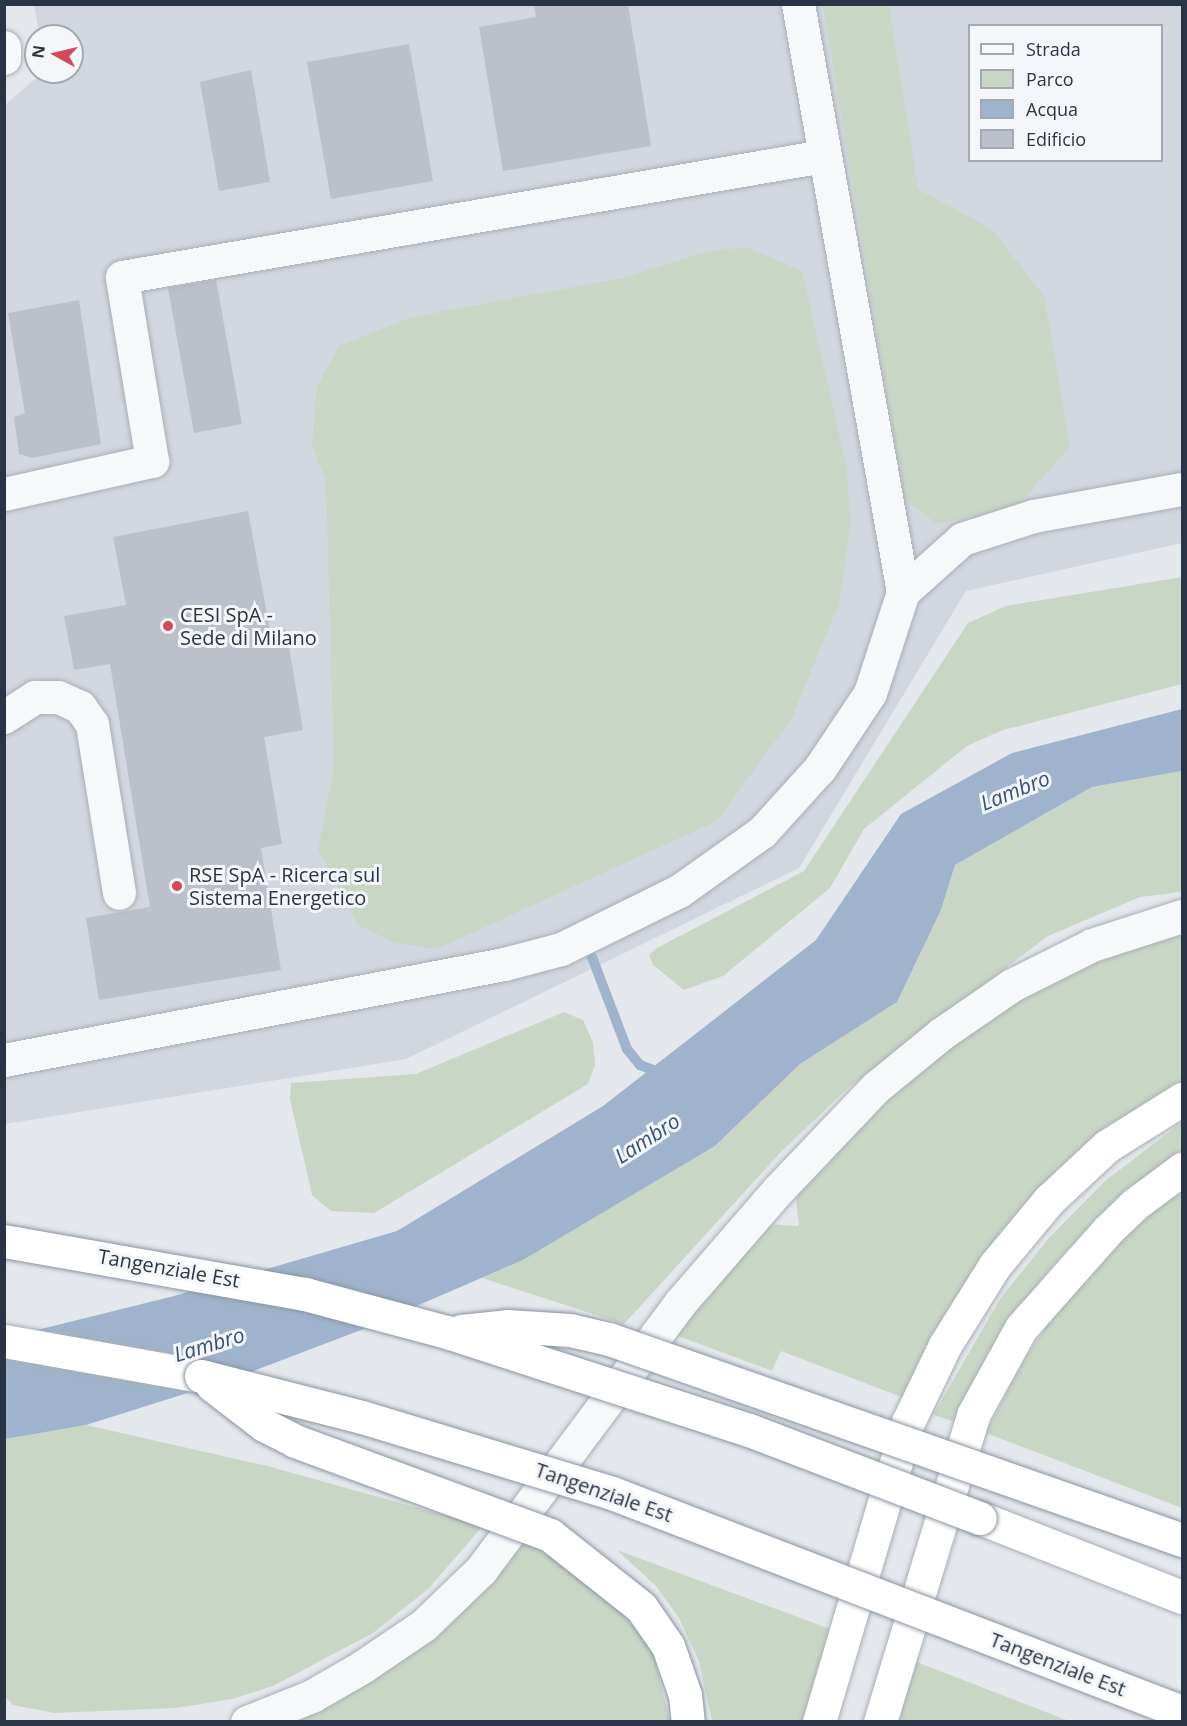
<!DOCTYPE html>
<html>
<head>
<meta charset="utf-8">
<style>
  body { margin:0 }
  #map { position:relative; width:1187px; height:1726px; overflow:hidden; background:#e4e7ec; font-family:"Open Sans",sans-serif }
  div>[style] { position:absolute }
  .built>* { inset:0; background:#d2d6de }
  .green>* { inset:0; background:#c9d6c5 }
  .water>* { inset:0; background:#9fb4cc }
  .stream>* { height:10px; margin:-5px; padding:0 5px; transform-origin:5px; border-radius:5px; background:#9fb4cc }
  .building>* { inset:0; background:#bbc0ca }
  .roads { filter:drop-shadow(0 0 2px #a9aeb7) drop-shadow(0 0 2px #a9aeb7) }
  .minor>* { height:33px; margin:-16.5px; padding:0 16.5px; transform-origin:16.5px; border-radius:16.5px; background:#f7f8fa }
  .highway>* { height:33px; margin:-16.5px; padding:0 16.5px; transform-origin:16.5px; border-radius:16.5px; background:#fff }
  .bridges { filter:drop-shadow(0 0 2px #8b94a3) drop-shadow(0 0 2px #8b94a3) }
  .highway-bridge>* { height:33px; margin:-16.5px; padding:0 16.5px; transform-origin:16.5px; border-radius:16.5px; background:#fff }
  .dots>* { width:16px; height:16px; translate:-50% -50%; box-sizing:border-box; border:3px solid #f4f6f9; border-radius:50% }
  span { translate:-50% -50%; white-space:nowrap; text-align:center; line-height:1.15; -webkit-text-stroke:6px #f4f6f9; paint-order:stroke }
  .poi-label { font-size:20px; color:#2b3445 }
  .left { translate:0 -50%; text-align:left }
  .street-label { font-size:20px; color:#2b3445 }
  .water-label { font-size:21px; color:#34527a; font-style:italic }
  .frame { position:absolute; inset:0; border:6px solid #2b3445; pointer-events:none }
  .legend { position:absolute; left:968px; top:24px; width:195px; height:138px; box-sizing:border-box; background:#f4f6f9; border:2px solid #a4a8b1; margin:0; padding:8px 10px; list-style:none; font-size:18px; color:#2b3445 }
  .legend li { display:flex; align-items:center; gap:12px; height:30px }
  .legend b { width:30px; border:2px solid #a4a8b1 }
  .north { position:absolute; left:24px; top:24px; width:60px; height:60px; box-sizing:border-box; background:#f4f6f9; border:2px solid #a4a8b1; border-radius:50%; rotate:278deg; font-size:16px; font-weight:700; line-height:24px; text-align:center; color:#2b3445 }
  .north::after { content:''; display:block; margin:auto; width:21px; height:27px; background:#d1495b; clip-path:polygon(50% 0,100% 100%,50% 72%,0 100%) }
</style>
</head>
<body>
<div id="map">
  <div class="built">
    <div style="clip-path:polygon(evenodd,34px 5px,1182px 5px,1182px 543px,966px 591px,799px 868px,406px 1059px,5px 1124px,5px 105px,43px 72px,72px 72px,72px 36px,40px 36px,34px 5px,970px 26px,1162px 26px,1162px 160px,970px 160px,970px 26px)"></div>
  </div>
  <div class="green">
    <div style="clip-path:polygon(823px 5px,889px 5px,918px 189px,992px 229px,1044px 296px,1070px 447px,1017px 506px,937px 524px,905px 500px)"></div>
    <div style="clip-path:polygon(747px 247px,802px 271px,846px 465px,851px 523px,839px 603px,792px 718px,717px 821px,437px 949px,395px 943px,358px 925px,318px 849px,334px 768px,326px 483px,312px 444px,317px 386px,339px 346px,412px 317px,623px 278px,705px 252px)"></div>
    <div style="clip-path:polygon(1182px 577px,1182px 684px,1003px 730px,967px 746px,864px 829px,830px 888px,723px 976px,684px 990px,653px 965px,649px 955px,657px 948px,804px 871px,968px 623px,1006px 606px)"></div>
    <div style="clip-path:polygon(1182px 771px,1182px 892px,1140px 897px,1048px 936px,848px 1088px,781px 1152px,624px 1324px,482px 1278px,523px 1260px,715px 1146px,800px 1064px,897px 1002px,941px 910px,955px 865px,1092px 787px)"></div>
    <div style="clip-path:polygon(1182px 934px,1182px 1081px,1130px 1114px,904px 1398px,781px 1351px,772px 1371px,675px 1335px,768px 1224px,799px 1226px,796px 1197px,873px 1113px,932px 1059px,999px 1012px,1076px 967px)"></div>
    <div style="clip-path:polygon(564px 1012px,583px 1020px,593px 1042px,595px 1065px,588px 1084px,374px 1213px,331px 1211px,312px 1195px,290px 1099px,291px 1083px,416px 1074px)"></div>
    <div style="clip-path:polygon(1182px 1122px,1182px 1150px,1119px 1196px,1054px 1264px,999px 1334px,956px 1422px,933px 1415px,1000px 1299px,1048px 1239px,1105px 1181px)"></div>
    <div style="clip-path:polygon(1182px 1186px,1182px 1508px,986px 1433px,1021px 1365px,1049px 1322px,1103px 1255px)"></div>
    <div style="clip-path:polygon(86px 1425px,267px 1466px,483px 1526px,428px 1589px,373px 1633px,273px 1686px,232px 1699px,176px 1708px,54px 1713px,13px 1705px,4px 1696px,4px 1439px)"></div>
    <div style="clip-path:polygon(522px 1542px,573px 1569px,623px 1614px,652px 1650px,670px 1721px,287px 1722px,339px 1700px,391px 1667px)"></div>
    <div style="clip-path:polygon(617px 1550px,830px 1629px,806px 1721px,712px 1721px,699px 1661px,679px 1618px,655px 1585px)"></div>
    <div style="clip-path:polygon(914px 1661px,1069px 1721px,896px 1722px)"></div>
  </div>
  <div class="water">
    <div style="clip-path:polygon(1182px 709px,1182px 771px,1092px 787px,955px 865px,941px 910px,897px 1002px,800px 1064px,715px 1146px,523px 1260px,361px 1330px,235px 1378px,86px 1425px,5px 1439px,5px 1338px,174px 1296px,397px 1231px,603px 1106px,816px 940px,901px 814px,1012px 753px)"></div>
  </div>
  <div class="stream">
    <div style="left:592px;top:957px;width:98px;rotate:69.2deg"></div>
    <div style="left:627px;top:1049px;width:21px;rotate:51deg"></div>
    <div style="left:640px;top:1065px;width:25px;rotate:21deg"></div>
  </div>
  <div class="building">
    <div style="clip-path:polygon(534px 4px,628px 4px,651px 146px,503px 171px,479px 27px,536px 17px)"></div>
    <div style="clip-path:polygon(409px 44px,433px 181px,331px 199px,307px 62px)"></div>
    <div style="clip-path:polygon(251px 70px,270px 182px,219px 191px,200px 82px)"></div>
    <div style="clip-path:polygon(216px 280px,242px 424px,194px 433px,168px 288px)"></div>
    <div style="clip-path:polygon(79px 300px,101px 444px,32px 458px,19px 454px,14px 417px,25px 413px,8px 313px)"></div>
    <div style="clip-path:polygon(248px 511px,271px 636px,286px 629px,303px 730px,264px 737px,282px 844px,261px 848px,281px 970px,99px 1000px,86px 918px,150px 907px,110px 664px,74px 670px,64px 616px,126px 605px,113px 537px)"></div>
  </div>
  <div class="roads">
    <div class="minor">
      <div style="left:798px;top:4px;width:597px;rotate:79.88deg"></div>
      <div style="left:903px;top:592px;width:79px;rotate:-41.9deg"></div>
      <div style="left:962px;top:539px;width:75px;rotate:-17.9deg"></div>
      <div style="left:1033px;top:516px;width:151px;rotate:-10.3deg"></div>
      <div style="left:4px;top:47px;width:11px;rotate:90deg"></div>
      <div style="left:4px;top:494px;width:152px;rotate:-12.6deg"></div>
      <div style="left:152px;top:461px;width:186px;rotate:-99.3deg"></div>
      <div style="left:122px;top:277px;width:711px;rotate:-9.79deg"></div>
      <div style="left:4px;top:717px;width:37px;rotate:-33deg"></div>
      <div style="left:35px;top:697px;width:23px"></div>
      <div style="left:58px;top:697px;width:24px;rotate:24deg"></div>
      <div style="left:80px;top:707px;width:21px;rotate:55deg"></div>
      <div style="left:92px;top:724px;width:171px;rotate:80.9deg"></div>
      <div style="left:4px;top:1060px;width:509px;rotate:-10.87deg"></div>
      <div style="left:504px;top:964px;width:59px;rotate:-14.7deg"></div>
      <div style="left:561px;top:949px;width:131px;rotate:-26.2deg"></div>
      <div style="left:679px;top:891px;width:102px;rotate:-35.4deg"></div>
      <div style="left:762px;top:832px;width:86px;rotate:-47.8deg"></div>
      <div style="left:820px;top:768px;width:90px;rotate:-56.3deg"></div>
      <div style="left:870px;top:693px;width:106px;rotate:-71.9deg"></div>
      <div style="left:247px;top:1722px;width:70px;rotate:-21.8deg"></div>
      <div style="left:312px;top:1696px;width:58px;rotate:-30.1deg"></div>
      <div style="left:362px;top:1667px;width:75px;rotate:-34.1deg"></div>
      <div style="left:424px;top:1625px;width:79px;rotate:-44deg"></div>
      <div style="left:481px;top:1570px;width:333px;rotate:-53.3deg"></div>
      <div style="left:680px;top:1303px;width:150px;rotate:-49.1deg"></div>
      <div style="left:778px;top:1190px;width:141px;rotate:-46.4deg"></div>
      <div style="left:875px;top:1088px;width:85px;rotate:-39.3deg"></div>
      <div style="left:941px;top:1034px;width:86px;rotate:-34.6deg"></div>
      <div style="left:1012px;top:985px;width:89px;rotate:-26.6deg"></div>
      <div style="left:1092px;top:945px;width:95px;rotate:-17.9deg"></div>
    </div>
    <div class="highway">
      <div style="left:4px;top:1341px;width:200px;rotate:10.1deg"></div>
      <div style="left:980px;top:1518px;width:217px;rotate:21.4deg"></div>
      <div style="left:819px;top:1722px;width:313px;rotate:-73.5deg"></div>
      <div style="left:908px;top:1422px;width:85px;rotate:-64.3deg"></div>
      <div style="left:945px;top:1345px;width:94px;rotate:-58deg"></div>
      <div style="left:995px;top:1265px;width:85px;rotate:-50.3deg"></div>
      <div style="left:1049px;top:1200px;width:79px;rotate:-43deg"></div>
      <div style="left:1107px;top:1146px;width:89px;rotate:-32.1deg"></div>
      <div style="left:880px;top:1722px;width:321px;rotate:-73.1deg"></div>
      <div style="left:973px;top:1415px;width:99px;rotate:-61.1deg"></div>
      <div style="left:1021px;top:1328px;width:131px;rotate:-48.4deg"></div>
      <div style="left:1108px;top:1230px;width:37px;rotate:-44deg"></div>
      <div style="left:1135px;top:1204px;width:59px;rotate:-36.7deg"></div>
    </div>
  </div>
  <div class="bridges">
    <div class="highway-bridge">
      <div style="left:4px;top:1241px;width:306px;rotate:10deg"></div>
      <div style="left:305px;top:1294px;width:147px;rotate:15deg"></div>
      <div style="left:447px;top:1332px;width:318px;rotate:18deg"></div>
      <div style="left:749px;top:1430px;width:247px;rotate:20.9deg"></div>
      <div style="left:461px;top:1331px;width:46px;rotate:-6.2deg"></div>
      <div style="left:507px;top:1326px;width:63px;rotate:3.6deg"></div>
      <div style="left:570px;top:1330px;width:40px;rotate:13deg"></div>
      <div style="left:609px;top:1339px;width:607px;rotate:19.33deg"></div>
      <div style="left:201px;top:1376px;width:166px;rotate:14.3deg"></div>
      <div style="left:362px;top:1417px;width:261px;rotate:16.9deg"></div>
      <div style="left:612px;top:1493px;width:611px;rotate:21.02deg"></div>
      <div style="left:212px;top:1385px;width:66px;rotate:37.6deg"></div>
      <div style="left:264px;top:1425px;width:35px;rotate:27deg"></div>
      <div style="left:295px;top:1441px;width:272px;rotate:20.2deg"></div>
      <div style="left:550px;top:1535px;width:116px;rotate:38.4deg"></div>
      <div style="left:641px;top:1607px;width:47px;rotate:55.3deg"></div>
      <div style="left:668px;top:1646px;width:52px;rotate:70.9deg"></div>
      <div style="left:685px;top:1695px;width:27px;rotate:84deg"></div>
    </div>
  </div>
  <div class="dots">
    <div style="left:168px;top:626px;background:#d1495b"></div>
    <div style="left:177px;top:886px;background:#d1495b"></div>
  </div>
  <div class="poi-label">
    <span class="left" style="left:180px;top:626px">CESI SpA -<br>Sede di Milano</span>
    <span class="left" style="left:189px;top:886px">RSE SpA - Ricerca sul<br>Sistema Energetico</span>
  </div>
  <div class="street-label">
    <span style="left:169px;top:1268px;rotate:10deg">Tangenziale Est</span>
    <span style="left:604px;top:1492px;rotate:19deg">Tangenziale Est</span>
    <span style="left:1058px;top:1664px;rotate:21deg">Tangenziale Est</span>
  </div>
  <div class="water-label">
    <span style="left:1015px;top:790px;rotate:-22deg">Lambro</span>
    <span style="left:647px;top:1138px;rotate:-33deg">Lambro</span>
    <span style="left:209px;top:1344px;rotate:-17deg">Lambro</span>
  </div>
  <div class="frame"></div>
  <ul class="legend">
  <li><b style="height:8px;background:#f7f8fa"></b>Strada</li>
  <li><b style="height:16px;background:#c9d6c5"></b>Parco</li>
  <li><b style="height:16px;background:#9fb4cc"></b>Acqua</li>
  <li><b style="height:16px;background:#bbc0ca"></b>Edificio</li>
  </ul>
  <div class="north">N</div>
</div>
</body>
</html>
